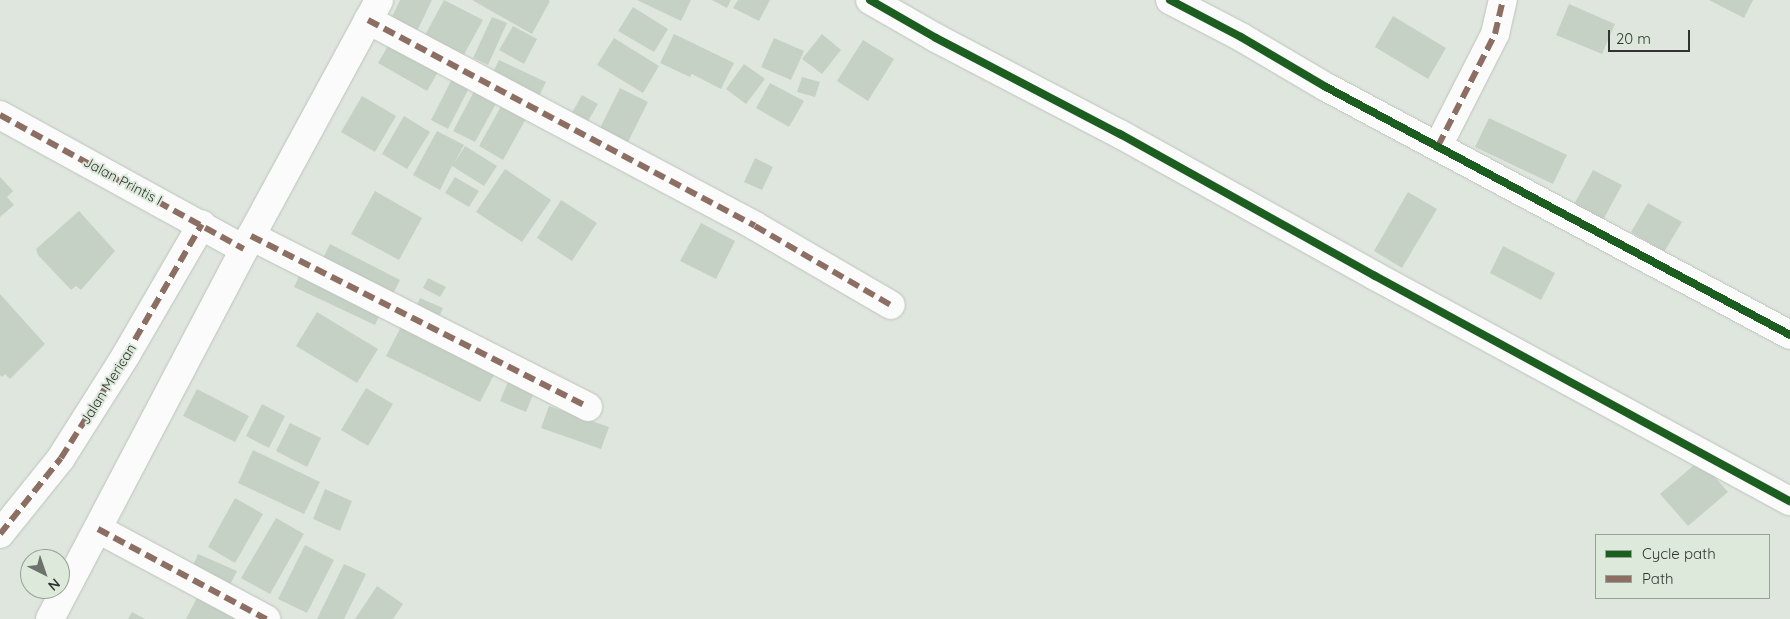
<!DOCTYPE html>
<html>
<head>
<meta charset="utf-8">
<style>
	body { margin:0 }
	#map { position:relative; width:1790px; height:619px; overflow:hidden; background:#dfe6de; font-family:Quicksand,sans-serif }
	div>[style] { position:absolute }
	.building>* { inset:0; background:#c6d1c5 }
	.roads { filter:drop-shadow(0 0 1px #bdc3bd) drop-shadow(0 0 1px #bdc3bd) }
	.street>* { height:28px; margin:-14px; padding:0 14px; transform-origin:14px; border-radius:14px; background:#fafbfa }
	.quiet>* { height:6px; margin-top:-3px; transform-origin:0; background:repeating-linear-gradient(90deg,#8d6e63 0 12px,transparent 0 18px) }
	.cycleway>* { height:8px; margin:-4px; padding:0 4px; transform-origin:4px; border-radius:4px; background:#1b5e20 }
	span { translate:-50% -50%; white-space:nowrap; text-align:center; line-height:1.15; -webkit-text-stroke:4px #dce9db; paint-order:stroke }
	.street-label { font-size:14px; color:#2f342f }
	.legend { position:absolute; left:1595px; top:534px; width:175px; height:65px; box-sizing:border-box; background:#dce9db; border:1px solid #97a196; margin:0; padding:6px 9px; list-style:none; font-size:15px; color:#2f342f }
	.legend li { display:flex; align-items:center; gap:10px; height:25px }
	.legend b { width:25px; border:1px solid #97a196 }
	.north { position:absolute; left:20px; top:549px; width:50px; height:50px; box-sizing:border-box; background:#dce9db; border:1px solid #97a196; border-radius:50%; rotate:139deg; font-size:14px; font-weight:700; line-height:20px; text-align:center; color:#2f342f }
	.north::after { content:''; display:block; margin:auto; width:18px; height:22px; background:#6d726c; clip-path:polygon(50% 0,100% 100%,50% 72%,0 100%) }
	.scale { position:absolute; left:1608px; top:30px; width:82px; height:22px; box-sizing:border-box; border:2px solid #2f342f; border-top:0; padding-left:6px; font-size:15px; line-height:18px; white-space:nowrap; color:#2f342f; -webkit-text-stroke:4px #dce9db; paint-order:stroke }
</style>
</head>
<body>
<div id="map">
	<div class="building">
		<i style="clip-path:polygon(400px 0,432px 0,417px 31px,391px 19px)"></i>
		<i style="clip-path:polygon(444px 0,483px 20px,462px 58px,424px 37px)"></i>
		<i style="clip-path:polygon(472px 0,548px 0,550px 1px,532px 34px)"></i>
		<i style="clip-path:polygon(637px 0,691px 0,681px 21px)"></i>
		<i style="clip-path:polygon(712px 0,731px 0,727px 8px)"></i>
		<i style="clip-path:polygon(738px 0,770px 0,759px 21px,733px 8px)"></i>
		<i style="clip-path:polygon(1709px 0,1753px 0,1744px 18px)"></i>
		<i style="clip-path:polygon(1569px 4px,1615px 24px,1602px 54px,1556px 35px)"></i>
		<i style="clip-path:polygon(633px 7px,668px 29px,654px 52px,618px 31px)"></i>
		<i style="clip-path:polygon(1393px 16px,1446px 48px,1428px 79px,1375px 47px)"></i>
		<i style="clip-path:polygon(492px 17px,507px 23px,488px 65px,473px 58px)"></i>
		<i style="clip-path:polygon(513px 26px,537px 39px,524px 64px,499px 50px)"></i>
		<i style="clip-path:polygon(674px 34px,734px 63px,721px 89px,692px 74px,690px 77px,660px 63px)"></i>
		<i style="clip-path:polygon(822px 34px,841px 50px,822px 74px,802px 59px)"></i>
		<i style="clip-path:polygon(614px 38px,659px 66px,643px 93px,597px 65px)"></i>
		<i style="clip-path:polygon(774px 38px,804px 51px,791px 80px,761px 67px)"></i>
		<i style="clip-path:polygon(392px 39px,441px 67px,427px 91px,378px 63px)"></i>
		<i style="clip-path:polygon(863px 40px,894px 59px,868px 101px,837px 81px)"></i>
		<i style="clip-path:polygon(499px 60px,546px 82px,538px 98px,491px 76px)"></i>
		<i style="clip-path:polygon(744px 64px,765px 79px,746px 104px,726px 89px)"></i>
		<i style="clip-path:polygon(802px 77px,820px 82px,815px 97px,797px 92px)"></i>
		<i style="clip-path:polygon(452px 79px,469px 88px,448px 129px,431px 120px)"></i>
		<i style="clip-path:polygon(770px 83px,804px 101px,789px 127px,756px 108px)"></i>
		<i style="clip-path:polygon(477px 86px,499px 98px,475px 142px,453px 131px)"></i>
		<i style="clip-path:polygon(620px 88px,648px 102px,628px 142px,600px 128px)"></i>
		<i style="clip-path:polygon(582px 95px,598px 104px,585px 126px,569px 118px)"></i>
		<i style="clip-path:polygon(362px 96px,396px 116px,375px 152px,341px 132px)"></i>
		<i style="clip-path:polygon(504px 101px,528px 115px,503px 160px,479px 146px)"></i>
		<i style="clip-path:polygon(404px 116px,430px 132px,407px 169px,382px 154px)"></i>
		<i style="clip-path:polygon(1489px 118px,1567px 155px,1553px 184px,1475px 147px)"></i>
		<i style="clip-path:polygon(437px 131px,464px 145px,453px 165px,465px 146px,497px 166px,484px 186px,452px 166px,440px 190px,413px 175px)"></i>
		<i style="clip-path:polygon(755px 158px,773px 167px,762px 190px,744px 182px)"></i>
		<i style="clip-path:polygon(505px 169px,551px 200px,522px 242px,476px 212px)"></i>
		<i style="clip-path:polygon(1593px 170px,1622px 185px,1602px 222px,1573px 206px)"></i>
		<i style="clip-path:polygon(0 177px,13px 191px,7px 197px,14px 205px,0 217px)"></i>
		<i style="clip-path:polygon(455px 177px,479px 191px,469px 207px,445px 193px)"></i>
		<i style="clip-path:polygon(375px 191px,422px 218px,399px 260px,351px 234px)"></i>
		<i style="clip-path:polygon(1408px 192px,1437px 209px,1402px 268px,1374px 251px)"></i>
		<i style="clip-path:polygon(561px 200px,597px 223px,572px 261px,537px 238px)"></i>
		<i style="clip-path:polygon(1648px 203px,1682px 222px,1664px 252px,1631px 232px)"></i>
		<i style="clip-path:polygon(79px 211px,115px 251px,81px 290px,76px 286px,71px 290px,38px 255px,36px 249px)"></i>
		<i style="clip-path:polygon(701px 223px,735px 241px,716px 279px,680px 261px)"></i>
		<i style="clip-path:polygon(330px 244px,400px 280px,391px 298px,321px 262px)"></i>
		<i style="clip-path:polygon(1503px 246px,1555px 273px,1541px 300px,1490px 273px)"></i>
		<i style="clip-path:polygon(302px 270px,383px 308px,375px 325px,294px 287px)"></i>
		<i style="clip-path:polygon(428px 278px,446px 287px,440px 297px,423px 288px)"></i>
		<i style="clip-path:polygon(0 294px,45px 344px,10px 379px,5px 374px,2px 377px,0 375px)"></i>
		<i style="clip-path:polygon(420px 298px,443px 308px,435px 326px,412px 316px)"></i>
		<i style="clip-path:polygon(317px 312px,378px 349px,357px 383px,296px 346px)"></i>
		<i style="clip-path:polygon(403px 323px,497px 369px,480px 402px,386px 356px)"></i>
		<i style="clip-path:polygon(511px 375px,537px 385px,526px 412px,500px 401px)"></i>
		<i style="clip-path:polygon(366px 388px,393px 404px,368px 446px,341px 430px)"></i>
		<i style="clip-path:polygon(197px 389px,249px 416px,235px 442px,183px 416px)"></i>
		<i style="clip-path:polygon(262px 404px,285px 416px,269px 448px,246px 436px)"></i>
		<i style="clip-path:polygon(549px 406px,609px 427px,601px 449px,541px 428px)"></i>
		<i style="clip-path:polygon(290px 423px,321px 438px,307px 467px,276px 451px)"></i>
		<i style="clip-path:polygon(253px 450px,320px 482px,304px 514px,238px 483px)"></i>
		<i style="clip-path:polygon(1700px 460px,1728px 492px,1688px 526px,1660px 494px)"></i>
		<i style="clip-path:polygon(325px 489px,352px 501px,340px 531px,313px 519px)"></i>
		<i style="clip-path:polygon(235px 498px,263px 514px,235px 563px,208px 547px)"></i>
		<i style="clip-path:polygon(276px 518px,304px 534px,270px 594px,241px 578px)"></i>
		<i style="clip-path:polygon(305px 545px,334px 560px,307px 613px,278px 599px)"></i>
		<i style="clip-path:polygon(198px 554px,237px 571px,230px 585px,192px 568px)"></i>
		<i style="clip-path:polygon(344px 564px,366px 574px,344px 619px,317px 619px)"></i>
		<i style="clip-path:polygon(377px 586px,403px 604px,393px 619px,355px 619px)"></i>
		<i style="clip-path:polygon(199px 594px,247px 619px,186px 619px)"></i>
		<i style="clip-path:polygon(132px 612px,145px 619px,128px 619px)"></i>
	</div>
	<div class="roads">
		<div class="street">
			<i style="left:870px;top:0;width:76px;rotate:29.9deg"></i>
			<i style="left:936px;top:38px;width:208px;rotate:27.6deg"></i>
			<i style="left:1120px;top:134px;width:292px;rotate:29.1deg"></i>
			<i style="left:1375px;top:276px;width:472px;rotate:28.5deg"></i>
			<i style="left:1170px;top:0;width:80px;rotate:27.5deg"></i>
			<i style="left:1241px;top:37px;width:99px;rotate:30.5deg"></i>
			<i style="left:1326px;top:87px;width:526px;rotate:28.12deg"></i>
			<i style="left:368px;top:20px;width:438px;rotate:28deg"></i>
			<i style="left:755px;top:226px;width:157px;rotate:30.2deg"></i>
			<i style="left:0;top:115px;width:278px;rotate:28.8deg"></i>
			<i style="left:1438px;top:146px;width:126px;rotate:-63deg"></i>
			<i style="left:1495px;top:34px;width:35px;rotate:-77deg"></i>
			<i style="left:251px;top:236px;width:378px;rotate:26.9deg"></i>
			<i style="left:98px;top:529px;width:191px;rotate:28.2deg"></i>
			<i style="left:0;top:534px;width:97px;rotate:-51.2deg"></i>
			<i style="left:61px;top:458px;width:122px;rotate:-57.7deg"></i>
			<i style="left:126px;top:355px;width:151px;rotate:-59.9deg"></i>
			<i style="left:50px;top:619px;width:418px;rotate:-62.3deg"></i>
			<i style="left:244px;top:249px;width:283px;rotate:-61.5deg"></i>
		</div>
	</div>
	<div class="quiet">
		<i style="left:368px;top:20px;width:438px;rotate:28deg"></i>
		<i style="left:755px;top:226px;width:157px;rotate:30.2deg"></i>
		<i style="left:0;top:115px;width:278px;rotate:28.8deg"></i>
		<i style="left:1438px;top:146px;width:126px;rotate:-63deg"></i>
		<i style="left:1495px;top:34px;width:35px;rotate:-77deg"></i>
		<i style="left:251px;top:236px;width:378px;rotate:26.9deg"></i>
		<i style="left:98px;top:529px;width:191px;rotate:28.2deg"></i>
		<i style="left:0;top:534px;width:97px;rotate:-51.2deg"></i>
		<i style="left:61px;top:458px;width:122px;rotate:-57.7deg"></i>
		<i style="left:126px;top:355px;width:151px;rotate:-59.9deg"></i>
	</div>
	<div class="cycleway">
		<i style="left:870px;top:0;width:76px;rotate:29.9deg"></i>
		<i style="left:936px;top:38px;width:208px;rotate:27.6deg"></i>
		<i style="left:1120px;top:134px;width:292px;rotate:29.1deg"></i>
		<i style="left:1375px;top:276px;width:472px;rotate:28.5deg"></i>
		<i style="left:1170px;top:0;width:80px;rotate:27.5deg"></i>
		<i style="left:1241px;top:37px;width:99px;rotate:30.5deg"></i>
		<i style="left:1326px;top:87px;width:526px;rotate:28.12deg"></i>
	</div>
	<div class="street-label">
		<span style="left:123px;top:181px;rotate:28deg">Jalan Printis I</span>
		<span style="left:108px;top:384px;rotate:-58deg">Jalan Merican</span>
	</div>
	<ul class="legend">
	<li><b style="height:6px;background:#1b5e20"></b>Cycle path</li>
	<li><b style="height:6px;background:#8d6e63"></b>Path</li>
	</ul>
	<div class="north">N</div>
	<div class="scale">20 m</div>
</div>
</body>
</html>
